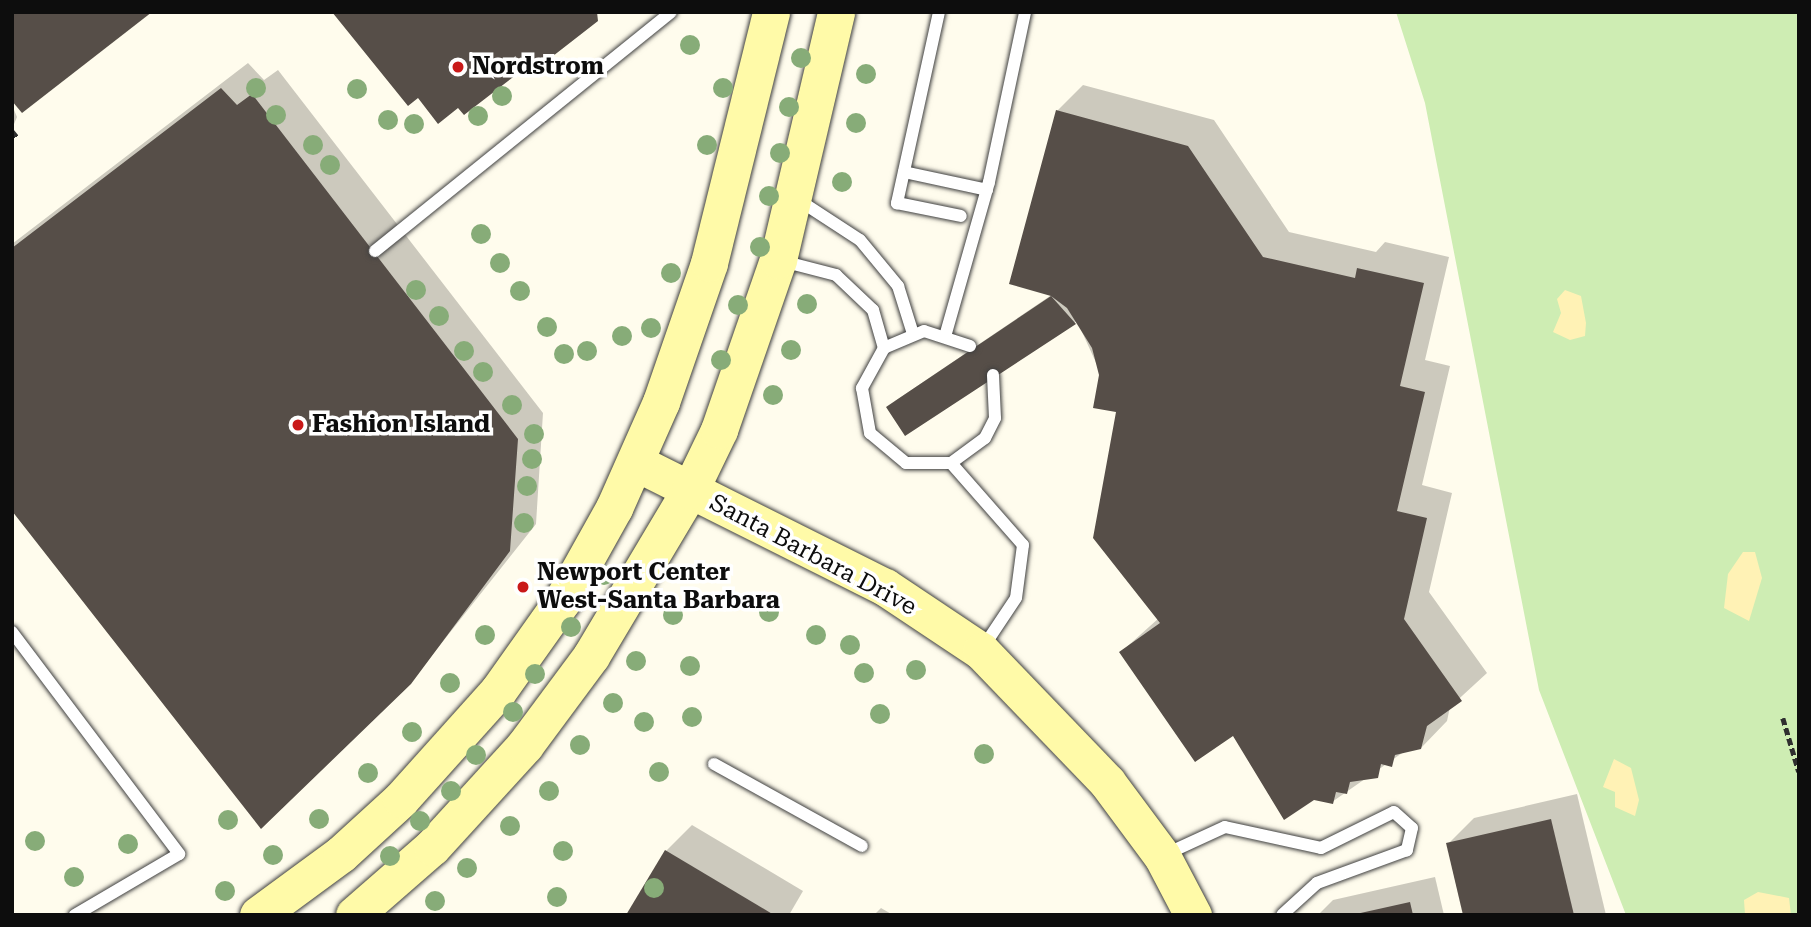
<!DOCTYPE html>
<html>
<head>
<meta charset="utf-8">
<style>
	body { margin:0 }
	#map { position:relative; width:1811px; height:927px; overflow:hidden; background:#fffced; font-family:"Roboto Serif",serif }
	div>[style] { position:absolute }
	.green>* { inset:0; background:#ceedb3 }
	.sand>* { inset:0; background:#fff2b5 }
	.shadow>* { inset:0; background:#0003 }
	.building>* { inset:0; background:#564e48 }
	.path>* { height:4.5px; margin-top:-2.25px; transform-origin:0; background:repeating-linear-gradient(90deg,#2f2f2f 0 7px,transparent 0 10.5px) }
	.roads { filter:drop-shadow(0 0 2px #404040) drop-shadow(0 0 2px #404040) }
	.lane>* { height:12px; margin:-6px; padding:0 6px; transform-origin:6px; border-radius:6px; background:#fff }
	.secondary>* { height:37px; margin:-18.5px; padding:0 18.5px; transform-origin:18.5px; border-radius:18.5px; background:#fffaa8 }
	.trees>* { width:20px; height:20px; margin:-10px; border-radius:50%; background:#87ac78 }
	.dots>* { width:19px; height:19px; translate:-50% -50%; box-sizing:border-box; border:4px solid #fff; border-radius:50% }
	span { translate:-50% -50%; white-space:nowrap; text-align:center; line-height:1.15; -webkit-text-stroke:7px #fff; paint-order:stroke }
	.poi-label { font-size:24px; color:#0d0d0d; font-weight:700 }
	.left { translate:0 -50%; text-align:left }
	.street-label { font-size:24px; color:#0d0d0d }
	.frame { position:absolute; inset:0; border:14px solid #0d0d0d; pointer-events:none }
</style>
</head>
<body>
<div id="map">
	<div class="green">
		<i style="clip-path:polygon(1396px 12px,1799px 12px,1799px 915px,1626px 915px,1539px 690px,1425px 103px)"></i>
	</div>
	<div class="sand">
		<i style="clip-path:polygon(1565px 290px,1581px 296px,1586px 323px,1585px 336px,1570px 340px,1553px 332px,1561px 313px,1557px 299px)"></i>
		<i style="clip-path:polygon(1743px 552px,1755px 552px,1762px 578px,1749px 621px,1724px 608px,1728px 574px)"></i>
		<i style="clip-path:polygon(1614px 759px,1631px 768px,1639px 800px,1635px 816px,1615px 807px,1615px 792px,1603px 787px)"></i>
		<i style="clip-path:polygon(1758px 892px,1789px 898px,1791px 915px,1745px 915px,1744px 900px)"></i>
	</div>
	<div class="shadow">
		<i style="clip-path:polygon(248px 63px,264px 80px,278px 70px,543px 413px,536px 524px,410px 683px,12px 509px,12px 244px)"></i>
		<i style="clip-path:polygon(1083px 85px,1214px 120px,1289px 232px,1376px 252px,1385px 242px,1449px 257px,1425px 360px,1450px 366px,1422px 485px,1452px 493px,1429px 592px,1487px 673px,1450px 707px,1447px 721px,1421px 748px,1405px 751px,1332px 802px,1121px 652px,1159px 618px,1118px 411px,1077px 321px,906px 433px,895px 401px,1053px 294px,1057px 111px)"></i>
		<i style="clip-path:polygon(12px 105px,17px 117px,12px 129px)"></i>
		<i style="clip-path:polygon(1577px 794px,1606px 915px,1465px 915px,1448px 844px,1474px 818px)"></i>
		<i style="clip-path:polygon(692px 825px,803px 891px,789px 915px,628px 915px,666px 851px)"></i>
		<i style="clip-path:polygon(1435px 877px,1444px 915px,1318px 915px,1333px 900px)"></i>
		<i style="clip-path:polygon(881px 908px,893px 915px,874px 915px)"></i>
	</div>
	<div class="building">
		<i style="clip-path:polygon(12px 12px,152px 12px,22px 113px,12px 101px)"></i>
		<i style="clip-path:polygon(332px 12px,597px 12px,598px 21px,526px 77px,521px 71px,464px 115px,458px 108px,438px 124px,418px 98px,408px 106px)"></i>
		<i style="clip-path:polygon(221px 88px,237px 105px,252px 94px,518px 439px,510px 551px,411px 684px,261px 829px,12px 511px,12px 248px)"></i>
		<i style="clip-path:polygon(1056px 110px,1188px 146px,1263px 257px,1355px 278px,1357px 268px,1424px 283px,1400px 386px,1425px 392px,1397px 511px,1427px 518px,1404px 619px,1462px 701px,1427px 726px,1421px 749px,1395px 755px,1392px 767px,1381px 764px,1378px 778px,1350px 782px,1347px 794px,1336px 792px,1333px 804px,1314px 800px,1284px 820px,1233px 736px,1195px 762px,1119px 652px,1160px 623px,1093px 538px,1116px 412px,1093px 408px,1099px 375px,1092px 348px,1067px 308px,1051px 296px,1076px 324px,905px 436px,886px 407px,1051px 296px,1009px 284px)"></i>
		<i style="clip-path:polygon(1551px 819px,1574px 915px,1463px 915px,1446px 843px)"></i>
		<i style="clip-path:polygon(665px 850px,774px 915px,626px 915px)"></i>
		<i style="clip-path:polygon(1410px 902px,1413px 915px,1357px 915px,1356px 914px)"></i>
	</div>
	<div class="path">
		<i style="left:12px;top:131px;width:8px;rotate:50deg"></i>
		<i style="left:1783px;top:718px;width:56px;rotate:73.5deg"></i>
	</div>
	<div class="roads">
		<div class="lane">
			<i style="left:939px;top:12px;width:196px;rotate:102.4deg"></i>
			<i style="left:897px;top:203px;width:65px;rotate:11.5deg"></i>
			<i style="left:904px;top:172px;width:85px;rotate:12.2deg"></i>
			<i style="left:797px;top:199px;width:75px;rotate:33.1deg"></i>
			<i style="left:860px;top:240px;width:60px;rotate:50.4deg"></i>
			<i style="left:898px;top:286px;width:50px;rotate:72.6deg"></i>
			<i style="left:375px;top:251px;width:380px;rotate:-38.9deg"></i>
			<i style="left:782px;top:261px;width:56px;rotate:14.5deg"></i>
			<i style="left:836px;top:275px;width:51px;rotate:43.4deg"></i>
			<i style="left:873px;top:310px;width:40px;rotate:74deg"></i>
			<i style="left:946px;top:333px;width:157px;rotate:-74.1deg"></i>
			<i style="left:989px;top:182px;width:174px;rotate:-78deg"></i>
			<i style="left:970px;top:346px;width:48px;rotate:-161.9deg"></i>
			<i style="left:924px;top:331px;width:43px;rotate:157deg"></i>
			<i style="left:884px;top:348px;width:46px;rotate:118.8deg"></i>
			<i style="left:862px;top:388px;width:46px;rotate:79.9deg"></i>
			<i style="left:870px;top:433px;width:47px;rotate:39.8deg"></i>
			<i style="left:906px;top:463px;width:45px"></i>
			<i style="left:951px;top:463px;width:42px;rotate:-36.3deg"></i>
			<i style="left:985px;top:438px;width:22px;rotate:-63deg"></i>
			<i style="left:995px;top:418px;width:43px;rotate:-92.7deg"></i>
			<i style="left:951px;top:463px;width:109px;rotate:48.7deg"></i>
			<i style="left:1023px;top:545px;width:53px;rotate:97.5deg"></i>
			<i style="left:1016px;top:598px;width:61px;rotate:123.7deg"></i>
			<i style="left:12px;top:632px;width:278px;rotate:53deg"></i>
			<i style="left:179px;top:854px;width:121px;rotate:149.6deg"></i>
			<i style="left:714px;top:764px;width:169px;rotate:29deg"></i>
			<i style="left:1164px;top:855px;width:67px;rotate:-24.7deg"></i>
			<i style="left:1225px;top:827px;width:98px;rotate:12.3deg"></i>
			<i style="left:1321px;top:848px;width:81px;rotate:-26.3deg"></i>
			<i style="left:1394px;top:812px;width:24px;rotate:42deg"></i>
			<i style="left:1412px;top:828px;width:23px;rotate:103deg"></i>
			<i style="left:1407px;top:850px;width:96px;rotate:159.9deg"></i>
			<i style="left:1317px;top:883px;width:47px;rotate:137.6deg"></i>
		</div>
		<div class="secondary">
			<i style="left:637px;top:463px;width:277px;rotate:26.6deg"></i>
			<i style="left:885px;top:587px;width:115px;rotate:33.7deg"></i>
			<i style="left:981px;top:651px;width:182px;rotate:46.1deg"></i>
			<i style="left:1107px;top:782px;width:92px;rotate:53.4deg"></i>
			<i style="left:1162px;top:856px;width:67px;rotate:62.3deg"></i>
			<i style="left:258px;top:915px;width:103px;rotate:-36.3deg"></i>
			<i style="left:341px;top:854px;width:81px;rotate:-42.5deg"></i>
			<i style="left:401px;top:799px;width:145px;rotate:-48.1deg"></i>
			<i style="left:498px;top:691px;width:110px;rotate:-54.6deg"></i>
			<i style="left:562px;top:601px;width:107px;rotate:-60.8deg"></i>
			<i style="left:614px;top:508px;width:116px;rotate:-66.1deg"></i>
			<i style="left:661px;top:402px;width:147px;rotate:-70.9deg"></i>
			<i style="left:709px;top:263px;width:259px;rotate:-76.1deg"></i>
			<i style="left:354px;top:915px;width:103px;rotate:-41.1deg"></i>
			<i style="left:432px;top:847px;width:138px;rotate:-47.6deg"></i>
			<i style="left:525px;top:745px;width:111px;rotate:-53.4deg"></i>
			<i style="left:591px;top:656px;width:193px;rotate:-59.2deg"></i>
			<i style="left:690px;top:490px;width:67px;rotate:-64.2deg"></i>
			<i style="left:719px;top:430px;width:180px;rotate:-70.9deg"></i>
			<i style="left:778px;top:260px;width:255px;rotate:-76.8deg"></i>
		</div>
	</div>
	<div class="trees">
		<i style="left:690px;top:45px"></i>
		<i style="left:801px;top:58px"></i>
		<i style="left:866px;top:74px"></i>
		<i style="left:256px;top:88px"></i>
		<i style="left:723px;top:88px"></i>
		<i style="left:357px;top:89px"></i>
		<i style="left:502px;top:96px"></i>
		<i style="left:789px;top:107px"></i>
		<i style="left:276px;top:115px"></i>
		<i style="left:478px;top:116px"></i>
		<i style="left:388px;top:120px"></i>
		<i style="left:856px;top:123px"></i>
		<i style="left:414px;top:124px"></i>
		<i style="left:313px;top:145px"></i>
		<i style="left:707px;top:145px"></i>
		<i style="left:780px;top:153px"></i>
		<i style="left:330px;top:165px"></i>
		<i style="left:842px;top:182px"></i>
		<i style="left:769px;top:196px"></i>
		<i style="left:481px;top:234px"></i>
		<i style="left:760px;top:247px"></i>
		<i style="left:500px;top:263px"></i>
		<i style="left:671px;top:273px"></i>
		<i style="left:416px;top:290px"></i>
		<i style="left:520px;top:291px"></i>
		<i style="left:807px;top:304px"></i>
		<i style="left:738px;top:305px"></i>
		<i style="left:439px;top:316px"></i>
		<i style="left:547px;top:327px"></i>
		<i style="left:651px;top:328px"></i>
		<i style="left:622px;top:336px"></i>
		<i style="left:791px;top:350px"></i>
		<i style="left:464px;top:351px"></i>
		<i style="left:587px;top:351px"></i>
		<i style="left:564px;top:354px"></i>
		<i style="left:721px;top:360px"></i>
		<i style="left:483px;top:372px"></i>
		<i style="left:773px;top:395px"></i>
		<i style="left:512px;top:405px"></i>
		<i style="left:534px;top:434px"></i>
		<i style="left:532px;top:459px"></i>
		<i style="left:527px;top:486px"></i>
		<i style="left:524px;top:523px"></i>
		<i style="left:604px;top:575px"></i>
		<i style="left:769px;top:612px"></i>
		<i style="left:673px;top:615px"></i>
		<i style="left:571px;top:627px"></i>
		<i style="left:485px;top:635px"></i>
		<i style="left:816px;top:635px"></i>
		<i style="left:850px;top:645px"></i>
		<i style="left:636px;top:661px"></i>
		<i style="left:690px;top:666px"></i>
		<i style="left:916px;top:670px"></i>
		<i style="left:864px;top:673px"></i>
		<i style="left:535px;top:674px"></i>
		<i style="left:450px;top:683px"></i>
		<i style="left:613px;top:703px"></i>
		<i style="left:513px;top:712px"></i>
		<i style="left:880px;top:714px"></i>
		<i style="left:692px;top:717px"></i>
		<i style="left:644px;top:722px"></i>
		<i style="left:412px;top:732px"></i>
		<i style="left:580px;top:745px"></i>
		<i style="left:984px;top:754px"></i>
		<i style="left:476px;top:755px"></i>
		<i style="left:659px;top:772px"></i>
		<i style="left:368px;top:773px"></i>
		<i style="left:451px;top:791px"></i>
		<i style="left:549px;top:791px"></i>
		<i style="left:319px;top:819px"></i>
		<i style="left:228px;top:820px"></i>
		<i style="left:420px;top:821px"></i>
		<i style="left:510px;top:826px"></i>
		<i style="left:35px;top:841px"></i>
		<i style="left:128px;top:844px"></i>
		<i style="left:563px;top:851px"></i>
		<i style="left:273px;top:855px"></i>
		<i style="left:390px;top:856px"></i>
		<i style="left:467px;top:868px"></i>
		<i style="left:74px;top:877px"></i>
		<i style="left:654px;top:888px"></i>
		<i style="left:225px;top:891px"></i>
		<i style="left:557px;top:897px"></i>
		<i style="left:435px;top:901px"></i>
	</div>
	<div class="dots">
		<i style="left:458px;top:67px;background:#c91919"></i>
		<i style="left:298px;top:425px;background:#c91919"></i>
		<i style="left:523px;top:587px;background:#c91919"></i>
	</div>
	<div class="poi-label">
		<span class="left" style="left:472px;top:67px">Nordstrom</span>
		<span class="left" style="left:312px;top:425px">Fashion Island</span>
		<span class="left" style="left:537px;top:587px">Newport Center<br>West-Santa Barbara</span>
	</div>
	<div class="street-label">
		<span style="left:813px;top:555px;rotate:28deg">Santa Barbara Drive</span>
	</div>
	<div class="frame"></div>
</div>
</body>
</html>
